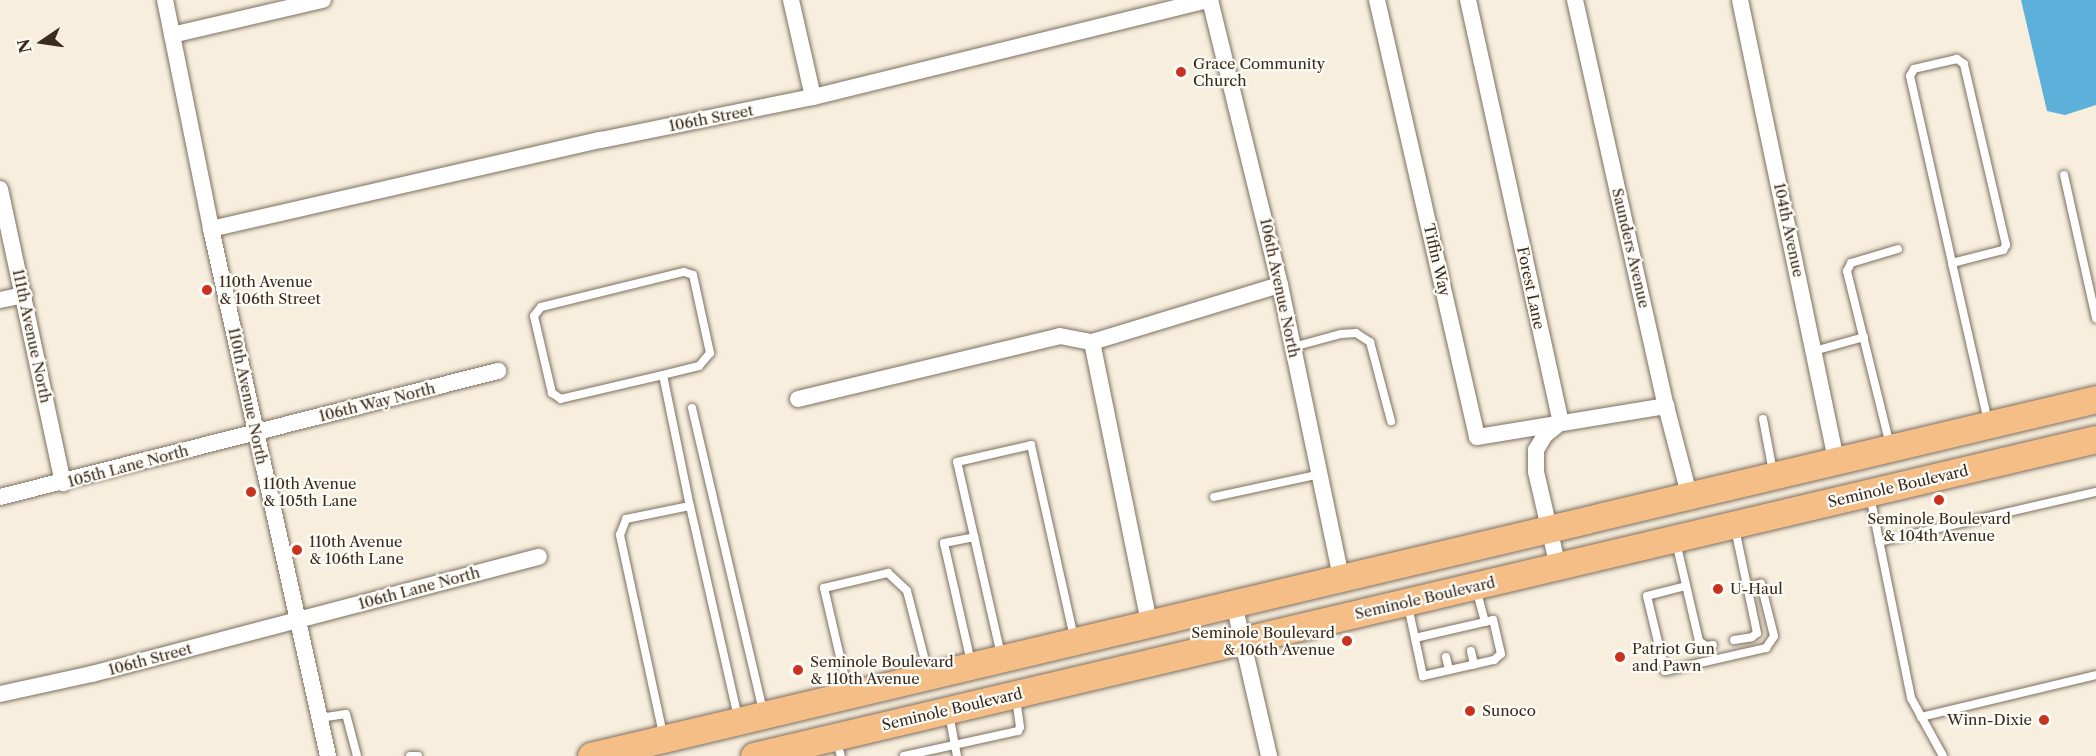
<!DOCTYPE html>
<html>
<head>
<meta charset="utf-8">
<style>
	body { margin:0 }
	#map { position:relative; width:2096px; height:756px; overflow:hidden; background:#f7eedd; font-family:"Libre Caslon Text",serif }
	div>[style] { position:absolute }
	.water>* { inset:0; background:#5db0d9 }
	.roads { filter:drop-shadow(0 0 2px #7d6f61) drop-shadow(0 0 2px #7d6f61) }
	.service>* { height:8px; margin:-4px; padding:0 4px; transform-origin:4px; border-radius:4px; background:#fff }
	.minor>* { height:16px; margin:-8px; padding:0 8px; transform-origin:8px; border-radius:8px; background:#fff }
	.primary>* { height:27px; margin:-13.5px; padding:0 13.5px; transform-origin:13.5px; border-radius:13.5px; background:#f6be87 }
	.dots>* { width:16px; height:16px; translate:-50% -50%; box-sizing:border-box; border:3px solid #fdfcf7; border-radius:50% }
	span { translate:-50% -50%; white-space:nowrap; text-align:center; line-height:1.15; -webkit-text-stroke:4.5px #fdfcf7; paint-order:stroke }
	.poi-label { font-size:15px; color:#3b2a1e }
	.left { translate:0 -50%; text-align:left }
	.right { translate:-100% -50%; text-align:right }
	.street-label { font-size:15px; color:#3b2a1e }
	.north { position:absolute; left:12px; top:12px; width:60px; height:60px; -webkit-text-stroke:4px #fdfcf7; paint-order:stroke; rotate:257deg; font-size:16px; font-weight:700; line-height:24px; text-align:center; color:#3b2a1e }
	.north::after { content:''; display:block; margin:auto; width:21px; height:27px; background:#3b2a1e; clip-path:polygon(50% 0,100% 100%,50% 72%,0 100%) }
</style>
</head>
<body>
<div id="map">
	<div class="water">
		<i style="clip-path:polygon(2021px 0,2096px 0,2096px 105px,2065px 115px,2047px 111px)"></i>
	</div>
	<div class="roads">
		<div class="service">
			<i style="left:2064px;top:175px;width:147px;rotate:77.4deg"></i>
			<i style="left:1952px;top:263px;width:53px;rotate:-14.3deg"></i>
			<i style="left:2003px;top:250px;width:6px;rotate:-59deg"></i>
			<i style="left:2006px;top:245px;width:186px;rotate:-103.1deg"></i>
			<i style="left:1964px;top:64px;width:9px;rotate:-144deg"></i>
			<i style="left:1957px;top:59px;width:44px;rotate:166.9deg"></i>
			<i style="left:1914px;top:69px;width:8px;rotate:120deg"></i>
			<i style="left:1910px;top:76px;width:192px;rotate:77.3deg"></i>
			<i style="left:1952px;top:263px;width:162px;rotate:77.2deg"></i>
			<i style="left:1293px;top:347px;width:50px;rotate:-15.2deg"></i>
			<i style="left:1341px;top:334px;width:15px;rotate:-4deg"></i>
			<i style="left:1356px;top:333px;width:17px;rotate:33deg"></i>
			<i style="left:1370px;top:342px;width:82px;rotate:75.1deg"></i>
			<i style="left:1814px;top:351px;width:52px;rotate:-15.6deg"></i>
			<i style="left:663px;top:375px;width:105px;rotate:166.8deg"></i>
			<i style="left:561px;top:399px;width:11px;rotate:-146deg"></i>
			<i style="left:552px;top:393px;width:79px;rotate:-103.2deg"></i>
			<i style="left:534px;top:316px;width:11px;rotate:-52deg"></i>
			<i style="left:541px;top:307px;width:147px;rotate:-13.8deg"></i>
			<i style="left:684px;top:272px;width:9px;rotate:18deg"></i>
			<i style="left:693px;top:275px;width:80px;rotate:77.7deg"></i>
			<i style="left:710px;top:353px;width:17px;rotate:130deg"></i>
			<i style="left:699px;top:366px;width:37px;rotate:166deg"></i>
			<i style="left:663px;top:375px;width:134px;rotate:78.4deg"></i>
			<i style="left:692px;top:408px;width:311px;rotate:76.8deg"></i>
			<i style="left:1763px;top:419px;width:54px;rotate:79.3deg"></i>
			<i style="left:1890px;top:445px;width:179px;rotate:-103.9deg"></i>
			<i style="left:1847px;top:271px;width:9px;rotate:-63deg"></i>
			<i style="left:1851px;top:263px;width:49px;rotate:-16.6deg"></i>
			<i style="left:1870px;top:496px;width:206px;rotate:78.5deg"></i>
			<i style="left:1911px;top:698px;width:66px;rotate:61.1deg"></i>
			<i style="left:1214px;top:497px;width:108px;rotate:-12.2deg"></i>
			<i style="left:1676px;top:542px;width:102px;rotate:76.9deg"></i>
			<i style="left:1699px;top:641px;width:9px;rotate:36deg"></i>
			<i style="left:1706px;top:646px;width:7px;rotate:-8deg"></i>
			<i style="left:1879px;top:542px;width:223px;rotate:-13deg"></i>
			<i style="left:1686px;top:586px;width:40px;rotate:165.6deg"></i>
			<i style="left:1647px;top:596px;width:77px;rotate:76.5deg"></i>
			<i style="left:1665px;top:671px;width:104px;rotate:-12.8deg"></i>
			<i style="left:1766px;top:648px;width:14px;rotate:-56deg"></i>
			<i style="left:1774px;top:636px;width:54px;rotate:-104deg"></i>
			<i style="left:1761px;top:584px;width:13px;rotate:167deg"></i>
			<i style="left:1408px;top:606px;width:72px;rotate:77.9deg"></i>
			<i style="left:1423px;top:676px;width:73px;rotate:-12.7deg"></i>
			<i style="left:1494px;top:660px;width:9px;rotate:-41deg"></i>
			<i style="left:1501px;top:654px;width:35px;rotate:-103deg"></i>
			<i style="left:1493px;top:620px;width:8px;rotate:166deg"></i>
			<i style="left:1485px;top:622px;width:34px;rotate:-105deg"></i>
			<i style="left:1415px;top:638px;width:72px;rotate:-12.9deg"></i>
			<i style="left:1734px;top:640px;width:18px;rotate:-9deg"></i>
			<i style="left:1752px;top:637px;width:6px;rotate:-39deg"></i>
			<i style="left:1757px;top:633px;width:106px;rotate:-101.9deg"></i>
			<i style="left:1471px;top:651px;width:14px;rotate:78deg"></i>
			<i style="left:1001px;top:655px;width:198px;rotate:-102.8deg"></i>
			<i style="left:957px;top:462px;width:76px;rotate:-12.9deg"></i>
			<i style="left:1031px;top:445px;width:197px;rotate:77.4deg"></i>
			<i style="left:1446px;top:657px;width:13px;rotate:77deg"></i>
			<i style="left:971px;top:662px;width:122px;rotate:-102.8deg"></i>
			<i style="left:944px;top:543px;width:31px;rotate:-11deg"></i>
			<i style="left:848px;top:691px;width:106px;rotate:-103.1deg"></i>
			<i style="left:824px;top:588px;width:66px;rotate:-13.2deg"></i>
			<i style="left:888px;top:573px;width:26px;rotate:43deg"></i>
			<i style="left:907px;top:591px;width:84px;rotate:75.5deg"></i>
			<i style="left:949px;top:714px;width:43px;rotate:79.2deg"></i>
			<i style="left:1921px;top:717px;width:180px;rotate:-13.5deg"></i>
			<i style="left:320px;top:718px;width:26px;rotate:-9deg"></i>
			<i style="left:346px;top:714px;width:43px;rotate:75.3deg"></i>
			<i style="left:663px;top:734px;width:204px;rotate:-102.2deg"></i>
			<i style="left:620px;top:535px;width:17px;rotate:-69deg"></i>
			<i style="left:626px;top:519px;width:65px;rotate:-11.5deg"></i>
			<i style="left:690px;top:506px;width:216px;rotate:77.2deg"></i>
			<i style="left:836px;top:739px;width:18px;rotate:74deg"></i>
			<i style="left:410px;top:756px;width:8px"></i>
			<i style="left:904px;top:756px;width:117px;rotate:-12.4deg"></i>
			<i style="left:1018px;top:731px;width:4px;rotate:-63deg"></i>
			<i style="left:1020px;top:727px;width:29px;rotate:-98deg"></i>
		</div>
		<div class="minor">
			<i style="left:165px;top:0;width:234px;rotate:78.6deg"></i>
			<i style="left:211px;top:229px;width:540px;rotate:77.48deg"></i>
			<i style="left:791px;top:0;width:99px;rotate:77.2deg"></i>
			<i style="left:1210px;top:0;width:293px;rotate:76.2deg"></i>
			<i style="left:1280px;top:285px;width:299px;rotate:78.2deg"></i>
			<i style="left:1377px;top:0;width:448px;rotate:77.1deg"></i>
			<i style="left:1477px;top:437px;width:192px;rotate:-9.3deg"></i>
			<i style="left:1468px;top:0;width:432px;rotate:77.6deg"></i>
			<i style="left:1575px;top:0;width:416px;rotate:77.4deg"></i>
			<i style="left:1666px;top:406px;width:91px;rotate:75.4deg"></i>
			<i style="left:1740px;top:0;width:470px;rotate:78.2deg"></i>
			<i style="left:172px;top:35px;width:155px;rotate:-13.1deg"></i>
			<i style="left:0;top:189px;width:301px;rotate:77.9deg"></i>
			<i style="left:211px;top:229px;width:400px;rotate:-12.9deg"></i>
			<i style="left:601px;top:140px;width:216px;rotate:-11.5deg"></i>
			<i style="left:813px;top:97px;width:408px;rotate:-13.8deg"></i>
			<i style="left:0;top:300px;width:25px;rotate:-12deg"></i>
			<i style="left:1092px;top:342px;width:286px;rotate:78.5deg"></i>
			<i style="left:798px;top:399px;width:269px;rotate:-13.5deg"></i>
			<i style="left:1060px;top:336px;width:33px;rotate:11deg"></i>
			<i style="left:1092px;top:342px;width:196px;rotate:-16.9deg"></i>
			<i style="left:0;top:497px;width:514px;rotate:-14.2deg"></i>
			<i style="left:1558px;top:567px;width:98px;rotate:-103deg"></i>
			<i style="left:1536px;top:472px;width:22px;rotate:-90deg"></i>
			<i style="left:1536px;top:450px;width:17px;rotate:-59deg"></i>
			<i style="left:1545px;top:435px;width:19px;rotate:-39deg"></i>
			<i style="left:1234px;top:604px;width:156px;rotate:77deg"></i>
			<i style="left:0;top:694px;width:94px;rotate:-12.3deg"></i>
			<i style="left:92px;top:674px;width:462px;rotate:-14.7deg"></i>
		</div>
		<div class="primary">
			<i style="left:591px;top:756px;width:1547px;rotate:-13.34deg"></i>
			<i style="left:754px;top:756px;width:1379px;rotate:-13.29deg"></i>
		</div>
	</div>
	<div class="dots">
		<i style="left:1181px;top:72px;background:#c8321e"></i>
		<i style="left:207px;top:290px;background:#c8321e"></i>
		<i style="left:251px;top:492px;background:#c8321e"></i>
		<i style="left:1939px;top:500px;background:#c8321e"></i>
		<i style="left:297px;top:550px;background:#c8321e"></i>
		<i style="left:1718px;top:589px;background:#c8321e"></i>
		<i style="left:1347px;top:641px;background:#c8321e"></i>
		<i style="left:1620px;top:657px;background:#c8321e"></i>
		<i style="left:798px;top:670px;background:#c8321e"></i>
		<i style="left:1470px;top:711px;background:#c8321e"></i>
		<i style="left:2044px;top:720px;background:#c8321e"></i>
	</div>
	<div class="poi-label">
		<span class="left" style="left:1193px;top:72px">Grace Community<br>Church</span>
		<span class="left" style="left:219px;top:290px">110th Avenue<br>&amp; 106th Street</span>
		<span class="left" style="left:263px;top:492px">110th Avenue<br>&amp; 105th Lane</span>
		<span style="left:1939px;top:527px">Seminole Boulevard<br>&amp; 104th Avenue</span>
		<span class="left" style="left:309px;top:550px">110th Avenue<br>&amp; 106th Lane</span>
		<span class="left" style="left:1730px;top:589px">U-Haul</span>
		<span class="right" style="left:1335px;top:641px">Seminole Boulevard<br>&amp; 106th Avenue</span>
		<span class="left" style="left:1632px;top:657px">Patriot Gun<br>and Pawn</span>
		<span class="left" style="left:810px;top:670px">Seminole Boulevard<br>&amp; 110th Avenue</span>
		<span class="left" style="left:1482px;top:711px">Sunoco</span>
		<span class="right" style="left:2032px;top:720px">Winn-Dixie</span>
	</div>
	<div class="street-label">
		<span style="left:711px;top:118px;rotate:-11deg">106th Street</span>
		<span style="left:1789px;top:230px;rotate:78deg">104th Avenue</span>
		<span style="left:1631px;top:248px;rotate:77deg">Saunders Avenue</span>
		<span style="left:1437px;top:260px;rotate:77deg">Tiffin Way</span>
		<span style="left:1280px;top:288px;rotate:78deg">106th Avenue North</span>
		<span style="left:1531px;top:288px;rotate:78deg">Forest Lane</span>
		<span style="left:32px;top:336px;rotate:78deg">111th Avenue North</span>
		<span style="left:248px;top:396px;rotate:78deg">110th Avenue North</span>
		<span style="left:377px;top:402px;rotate:-14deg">106th Way North</span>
		<span style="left:128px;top:466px;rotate:-15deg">105th Lane North</span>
		<span style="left:1898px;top:486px;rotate:-13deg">Seminole Boulevard</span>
		<span style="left:419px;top:588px;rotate:-15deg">106th Lane North</span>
		<span style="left:1425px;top:598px;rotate:-13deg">Seminole Boulevard</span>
		<span style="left:150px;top:659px;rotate:-15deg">106th Street</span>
		<span style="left:952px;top:709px;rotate:-13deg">Seminole Boulevard</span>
	</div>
	<div class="north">N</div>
</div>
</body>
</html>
